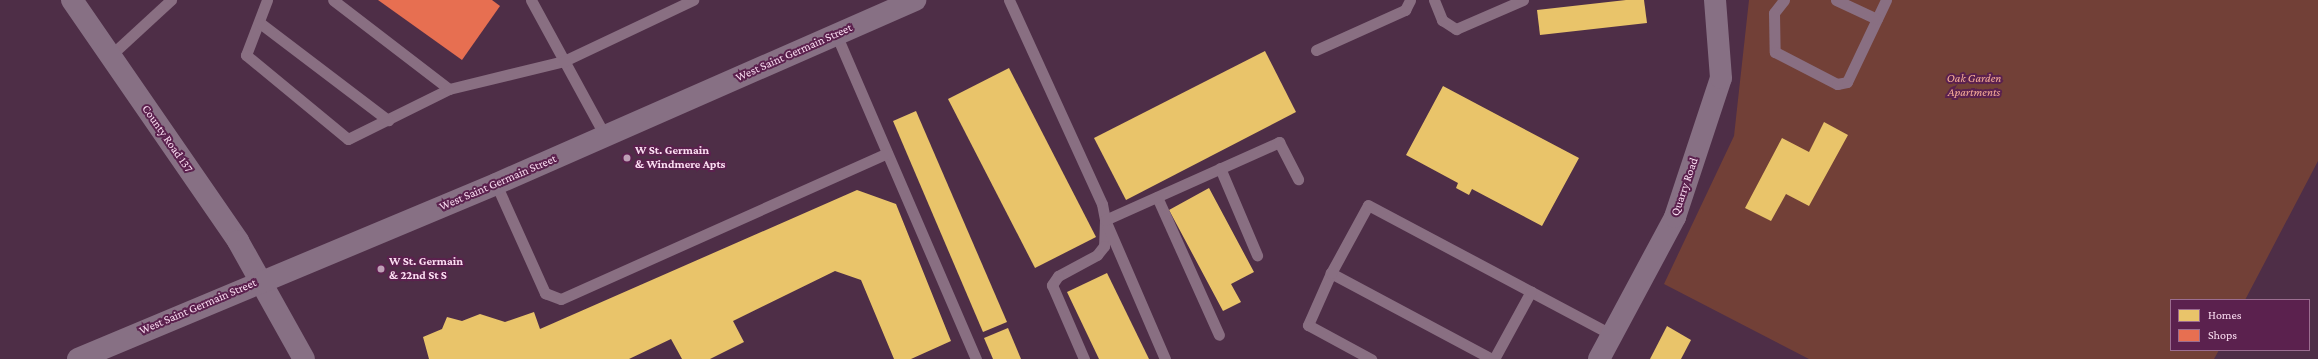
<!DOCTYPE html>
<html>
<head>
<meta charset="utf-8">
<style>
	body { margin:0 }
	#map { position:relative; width:2318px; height:359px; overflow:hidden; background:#4e2e47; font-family:"Crimson Pro",serif }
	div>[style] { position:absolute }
	.green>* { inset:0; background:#724037 }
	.homes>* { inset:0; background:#e9c46a }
	.shops>* { inset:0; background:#e76f51 }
	.lane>* { height:11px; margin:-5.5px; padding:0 5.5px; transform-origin:5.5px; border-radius:5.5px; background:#896f82 }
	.secondary>* { height:22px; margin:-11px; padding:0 11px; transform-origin:11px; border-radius:11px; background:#877084 }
	.dots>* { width:11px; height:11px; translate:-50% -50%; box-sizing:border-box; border:2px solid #5b214e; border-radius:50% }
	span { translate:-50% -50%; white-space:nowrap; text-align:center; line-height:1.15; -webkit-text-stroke:4px #5b214e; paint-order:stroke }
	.street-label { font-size:12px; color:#fbdef2 }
	.park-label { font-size:12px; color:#f6ad97; font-style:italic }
	.poi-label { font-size:12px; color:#fbdef2; font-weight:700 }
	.left { translate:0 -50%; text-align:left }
	.legend { position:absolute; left:2170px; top:299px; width:140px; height:52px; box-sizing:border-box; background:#5b214e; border:1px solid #9b6d90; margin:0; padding:5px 7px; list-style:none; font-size:12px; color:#fbdef2 }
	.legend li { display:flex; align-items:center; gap:8px; height:20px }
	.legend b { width:20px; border:1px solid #9b6d90 }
</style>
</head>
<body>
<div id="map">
	<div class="green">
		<i style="clip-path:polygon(1749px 0,2318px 0,2318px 161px,2245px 300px,2171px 300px,2171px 350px,2219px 350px,2214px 359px,1809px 359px,1664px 284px,1734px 136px)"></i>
	</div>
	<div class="homes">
		<i style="clip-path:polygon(1626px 0,1644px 0,1647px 23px,1540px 35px,1537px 10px)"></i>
		<i style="clip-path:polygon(1265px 51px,1296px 112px,1126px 200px,1094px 138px)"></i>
		<i style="clip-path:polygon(1009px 68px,1096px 237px,1035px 268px,948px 99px)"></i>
		<i style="clip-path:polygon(1443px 86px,1579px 158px,1542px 226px,1472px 189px,1469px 195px,1456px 188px,1458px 183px,1406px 155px)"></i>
		<i style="clip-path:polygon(916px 111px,1007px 322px,983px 332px,893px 121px)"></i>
		<i style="clip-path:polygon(1824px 122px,1848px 135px,1809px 206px,1786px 194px,1771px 221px,1745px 208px,1782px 138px,1809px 152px)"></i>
		<i style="clip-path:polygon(1209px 188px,1254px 272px,1231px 284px,1241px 302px,1223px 311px,1169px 210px)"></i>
		<i style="clip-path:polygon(857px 190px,896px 204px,951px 341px,911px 359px,894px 359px,861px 280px,835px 271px,733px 321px,744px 342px,710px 359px,682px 359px,671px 339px,629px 359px,429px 359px,423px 337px,442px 329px,447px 317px,462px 321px,480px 314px,505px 322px,534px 312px,540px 329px)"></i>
		<i style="clip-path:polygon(1107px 273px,1149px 359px,1099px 359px,1067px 292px)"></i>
		<i style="clip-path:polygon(1667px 326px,1691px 340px,1681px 359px,1650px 359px)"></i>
		<i style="clip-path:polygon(1008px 328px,1021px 359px,993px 359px,984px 338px)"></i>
	</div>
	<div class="shops">
		<i style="clip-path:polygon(378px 0,492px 0,500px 6px,462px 60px)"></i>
	</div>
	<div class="lane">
		<i style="left:267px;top:0;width:59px;rotate:110.9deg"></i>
		<i style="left:246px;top:55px;width:132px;rotate:39.5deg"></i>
		<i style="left:348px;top:139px;width:113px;rotate:-26.3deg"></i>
		<i style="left:449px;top:89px;width:146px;rotate:-142.5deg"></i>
		<i style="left:531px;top:0;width:155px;rotate:61.4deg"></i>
		<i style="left:1009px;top:0;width:224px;rotate:65.5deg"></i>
		<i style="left:1102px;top:204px;width:16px;rotate:79deg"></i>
		<i style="left:1105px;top:220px;width:26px;rotate:92deg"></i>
		<i style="left:1104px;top:246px;width:11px;rotate:128deg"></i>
		<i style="left:1097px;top:255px;width:44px;rotate:151.7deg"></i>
		<i style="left:1058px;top:276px;width:11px;rotate:124deg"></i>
		<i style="left:1052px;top:285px;width:81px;rotate:66.6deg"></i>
		<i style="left:1434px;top:0;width:22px;rotate:68deg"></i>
		<i style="left:1442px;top:20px;width:17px;rotate:33deg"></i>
		<i style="left:1456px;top:29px;width:73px;rotate:-23.4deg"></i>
		<i style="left:1784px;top:0;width:16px;rotate:128deg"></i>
		<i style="left:1774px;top:13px;width:39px;rotate:89deg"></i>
		<i style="left:1775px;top:52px;width:70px;rotate:27.3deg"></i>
		<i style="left:1837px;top:84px;width:10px;rotate:-11deg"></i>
		<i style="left:1847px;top:82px;width:91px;rotate:-64.6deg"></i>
		<i style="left:1836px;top:0;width:45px;rotate:24.9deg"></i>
		<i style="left:260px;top:23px;width:161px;rotate:37.2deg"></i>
		<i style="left:836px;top:34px;width:354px;rotate:66.7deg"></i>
		<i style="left:1316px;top:50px;width:98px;rotate:-24.2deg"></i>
		<i style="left:1405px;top:10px;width:11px;rotate:-63deg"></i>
		<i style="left:110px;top:56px;width:83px;rotate:-42.6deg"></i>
		<i style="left:449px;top:89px;width:118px;rotate:-13.7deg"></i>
		<i style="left:564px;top:61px;width:143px;rotate:-25.3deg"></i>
		<i style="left:1220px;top:168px;width:95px;rotate:67deg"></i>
		<i style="left:496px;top:184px;width:120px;rotate:65.8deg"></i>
		<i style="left:545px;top:293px;width:17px;rotate:21deg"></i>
		<i style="left:561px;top:299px;width:357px;rotate:-24.1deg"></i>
		<i style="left:1157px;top:197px;width:151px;rotate:65.8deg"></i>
		<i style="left:1331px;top:273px;width:57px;rotate:113.9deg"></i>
		<i style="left:1308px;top:325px;width:72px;rotate:28.4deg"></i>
		<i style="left:1165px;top:359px;width:151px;rotate:-113.3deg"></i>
		<i style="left:1105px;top:220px;width:191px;rotate:-24.1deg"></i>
		<i style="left:1279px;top:142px;width:42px;rotate:62.8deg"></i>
		<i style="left:1492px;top:359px;width:183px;rotate:-151.9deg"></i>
		<i style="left:1331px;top:273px;width:77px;rotate:-61.4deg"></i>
		<i style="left:1368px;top:205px;width:276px;rotate:28deg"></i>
		<i style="left:1494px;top:359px;width:77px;rotate:-61.4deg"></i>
	</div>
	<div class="secondary">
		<i style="left:72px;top:0;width:293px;rotate:55.4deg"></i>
		<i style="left:238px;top:241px;width:135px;rotate:60.8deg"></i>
		<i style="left:78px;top:359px;width:453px;rotate:-22.7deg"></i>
		<i style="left:496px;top:184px;width:458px;rotate:-23.7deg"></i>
		<i style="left:1599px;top:359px;width:161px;rotate:-61.8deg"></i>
		<i style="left:1675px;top:217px;width:146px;rotate:-71.7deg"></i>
		<i style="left:1721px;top:78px;width:78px;rotate:-94.4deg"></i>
	</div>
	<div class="dots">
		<i style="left:627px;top:158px;background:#bea0b6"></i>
		<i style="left:381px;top:269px;background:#bea0b6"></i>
	</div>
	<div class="street-label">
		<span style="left:794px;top:53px;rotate:-24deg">West Saint Germain Street</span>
		<span style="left:167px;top:139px;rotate:55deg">County Road 137</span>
		<span style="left:498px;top:183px;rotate:-23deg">West Saint Germain Street</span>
		<span style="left:1685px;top:187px;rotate:-71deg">Quarry Road</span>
		<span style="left:198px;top:307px;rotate:-23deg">West Saint Germain Street</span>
	</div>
	<div class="park-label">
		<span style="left:1974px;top:86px">Oak Garden<br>Apartments</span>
	</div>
	<div class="poi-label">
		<span class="left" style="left:635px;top:158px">W St. Germain<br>&amp; Windmere Apts</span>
		<span class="left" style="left:389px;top:269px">W St. Germain<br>&amp; 22nd St S</span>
	</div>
	<ul class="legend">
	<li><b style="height:11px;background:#e9c46a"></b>Homes</li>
	<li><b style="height:11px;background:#e76f51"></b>Shops</li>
	</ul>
</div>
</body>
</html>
